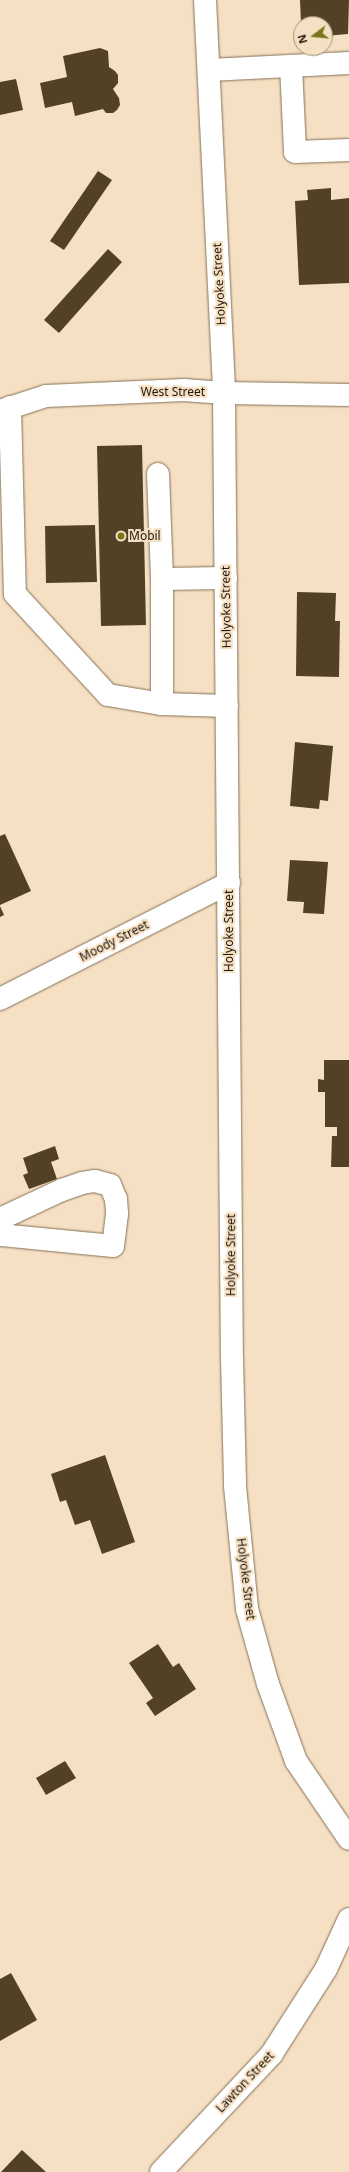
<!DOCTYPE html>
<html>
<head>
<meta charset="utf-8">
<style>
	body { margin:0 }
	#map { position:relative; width:349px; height:2172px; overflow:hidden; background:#f6e0c3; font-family:"Noto Sans",sans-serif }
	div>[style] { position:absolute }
	.building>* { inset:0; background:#524027 }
	.roads { filter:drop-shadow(0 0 1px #847156) drop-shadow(0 0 1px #847156) }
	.minor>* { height:22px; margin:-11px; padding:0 11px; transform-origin:11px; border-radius:11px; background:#fff }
	.major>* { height:22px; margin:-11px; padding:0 11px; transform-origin:11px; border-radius:11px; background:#fff }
	.dots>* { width:11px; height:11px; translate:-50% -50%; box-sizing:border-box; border:2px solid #f6e0c3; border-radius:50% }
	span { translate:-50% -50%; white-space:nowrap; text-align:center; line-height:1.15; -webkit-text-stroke:4px #f6e0c3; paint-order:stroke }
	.street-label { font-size:12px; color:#1f170d }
	.poi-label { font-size:12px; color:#1f170d }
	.left { translate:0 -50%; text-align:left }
	.north { position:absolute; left:293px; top:16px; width:40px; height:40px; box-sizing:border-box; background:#f6e0c3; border:1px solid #a0907a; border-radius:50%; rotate:254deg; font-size:11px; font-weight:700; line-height:16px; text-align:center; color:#1f170d }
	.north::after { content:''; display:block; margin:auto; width:14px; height:18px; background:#79771c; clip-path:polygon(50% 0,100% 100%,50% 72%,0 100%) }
</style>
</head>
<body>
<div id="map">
	<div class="building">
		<i style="clip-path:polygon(300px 0,349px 0,348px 34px,325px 36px,325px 24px,301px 24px)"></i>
		<i style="clip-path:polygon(100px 48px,108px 51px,109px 67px,115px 71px,118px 75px,118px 83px,113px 89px,119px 98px,120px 105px,117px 110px,113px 113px,106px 113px,103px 109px,75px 116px,72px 102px,45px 108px,40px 83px,67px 77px,63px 56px)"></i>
		<i style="clip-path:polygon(16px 79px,23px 110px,0 115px,0 82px)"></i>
		<i style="clip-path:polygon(98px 171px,112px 180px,64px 250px,50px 241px)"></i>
		<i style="clip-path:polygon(331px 188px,331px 200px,349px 198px,349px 283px,299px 285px,295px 201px,308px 200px,307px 190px)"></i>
		<i style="clip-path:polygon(108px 249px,122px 262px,59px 333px,44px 320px)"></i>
		<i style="clip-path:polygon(142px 445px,146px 625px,101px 626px,97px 446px)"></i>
		<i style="clip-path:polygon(95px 525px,97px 582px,46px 583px,45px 526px)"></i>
		<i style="clip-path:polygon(297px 592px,336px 593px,335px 621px,340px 621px,339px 677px,296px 676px)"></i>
		<i style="clip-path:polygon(295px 742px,333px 746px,328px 801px,320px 800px,319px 809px,290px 806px)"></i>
		<i style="clip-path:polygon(5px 834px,31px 891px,0 905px,0 836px)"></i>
		<i style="clip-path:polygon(290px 860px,328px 862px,324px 914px,303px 913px,304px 902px,287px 901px)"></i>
		<i style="clip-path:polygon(0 906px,4px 915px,0 917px)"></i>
		<i style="clip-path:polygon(324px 1060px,349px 1060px,349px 1167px,331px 1167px,332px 1136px,337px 1136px,337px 1127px,325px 1127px,325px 1092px,318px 1092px,318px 1079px,324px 1080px)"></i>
		<i style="clip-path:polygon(55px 1146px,59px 1159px,51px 1162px,57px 1179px,29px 1189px,23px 1175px,28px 1173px,23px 1158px)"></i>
		<i style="clip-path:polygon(105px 1455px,135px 1542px,102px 1554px,90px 1520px,75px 1525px,66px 1500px,60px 1502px,51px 1474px)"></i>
		<i style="clip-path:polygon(158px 1644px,173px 1667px,179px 1663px,196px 1689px,155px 1716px,146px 1703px,153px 1698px,129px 1663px)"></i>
		<i style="clip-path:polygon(65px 1761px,76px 1778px,46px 1795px,36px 1778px)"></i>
		<i style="clip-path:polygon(11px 1973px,37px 2020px,0 2041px,0 1979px)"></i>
		<i style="clip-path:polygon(22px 2150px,46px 2172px,1px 2172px)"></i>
	</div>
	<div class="roads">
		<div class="minor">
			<i style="left:291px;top:66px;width:86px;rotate:87.3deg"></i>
			<i style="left:295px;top:152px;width:54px;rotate:-2.1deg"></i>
			<i style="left:209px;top:70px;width:140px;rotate:-2.9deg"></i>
			<i style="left:10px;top:407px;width:187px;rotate:88.5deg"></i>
			<i style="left:15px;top:594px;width:137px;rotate:47.4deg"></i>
			<i style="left:108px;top:695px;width:55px;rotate:9.5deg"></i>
			<i style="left:162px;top:704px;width:65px;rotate:1.8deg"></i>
			<i style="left:158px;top:474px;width:105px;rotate:87.8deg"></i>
			<i style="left:162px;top:704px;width:125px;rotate:-90deg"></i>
			<i style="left:162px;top:579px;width:64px;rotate:-0.9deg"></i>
			<i style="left:0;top:999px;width:257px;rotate:-26.9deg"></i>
			<i style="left:0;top:1219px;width:68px;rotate:-25.1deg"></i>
			<i style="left:62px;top:1190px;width:21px;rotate:-19deg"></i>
			<i style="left:82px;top:1183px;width:13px;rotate:-9deg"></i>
			<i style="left:95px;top:1181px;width:16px;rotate:15deg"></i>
			<i style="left:110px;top:1185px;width:15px;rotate:67deg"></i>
			<i style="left:116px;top:1199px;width:15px;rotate:86deg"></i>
			<i style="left:117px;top:1214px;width:32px;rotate:97deg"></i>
			<i style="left:113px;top:1246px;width:114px;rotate:-174.4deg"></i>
			<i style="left:161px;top:2172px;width:161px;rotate:-46.8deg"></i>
			<i style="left:271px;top:2055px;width:102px;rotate:-57.4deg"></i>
			<i style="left:326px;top:1969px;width:55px;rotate:-65.3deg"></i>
		</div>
		<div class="major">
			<i style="left:205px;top:0;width:393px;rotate:87.2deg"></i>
			<i style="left:224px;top:393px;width:966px;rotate:89.53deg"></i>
			<i style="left:232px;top:1359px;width:127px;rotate:88.6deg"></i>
			<i style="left:235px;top:1486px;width:124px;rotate:84.4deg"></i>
			<i style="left:247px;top:1609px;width:78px;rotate:74.4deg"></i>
			<i style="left:268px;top:1684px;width:82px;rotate:70deg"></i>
			<i style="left:296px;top:1761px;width:94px;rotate:55.8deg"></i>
			<i style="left:0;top:411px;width:48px;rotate:-18.1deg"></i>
			<i style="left:46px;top:396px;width:138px;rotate:-2.5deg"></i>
			<i style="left:184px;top:390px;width:40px;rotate:4.3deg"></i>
			<i style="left:224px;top:393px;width:125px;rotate:0.9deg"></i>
		</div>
	</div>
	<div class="dots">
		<i style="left:121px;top:536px;background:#79771c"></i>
	</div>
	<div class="street-label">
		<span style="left:219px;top:284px;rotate:-93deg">Holyoke Street</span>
		<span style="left:173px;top:392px">West Street</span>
		<span style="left:226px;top:607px;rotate:-91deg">Holyoke Street</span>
		<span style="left:229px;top:931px;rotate:-90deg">Holyoke Street</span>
		<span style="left:114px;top:941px;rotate:-27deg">Moody Street</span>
		<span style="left:231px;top:1255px;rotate:-90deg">Holyoke Street</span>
		<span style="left:246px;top:1579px;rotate:83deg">Holyoke Street</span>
		<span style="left:245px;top:2082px;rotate:-47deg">Lawton Street</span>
	</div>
	<div class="poi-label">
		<span class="left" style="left:129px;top:536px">Mobil</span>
	</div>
	<div class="north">N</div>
</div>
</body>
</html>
